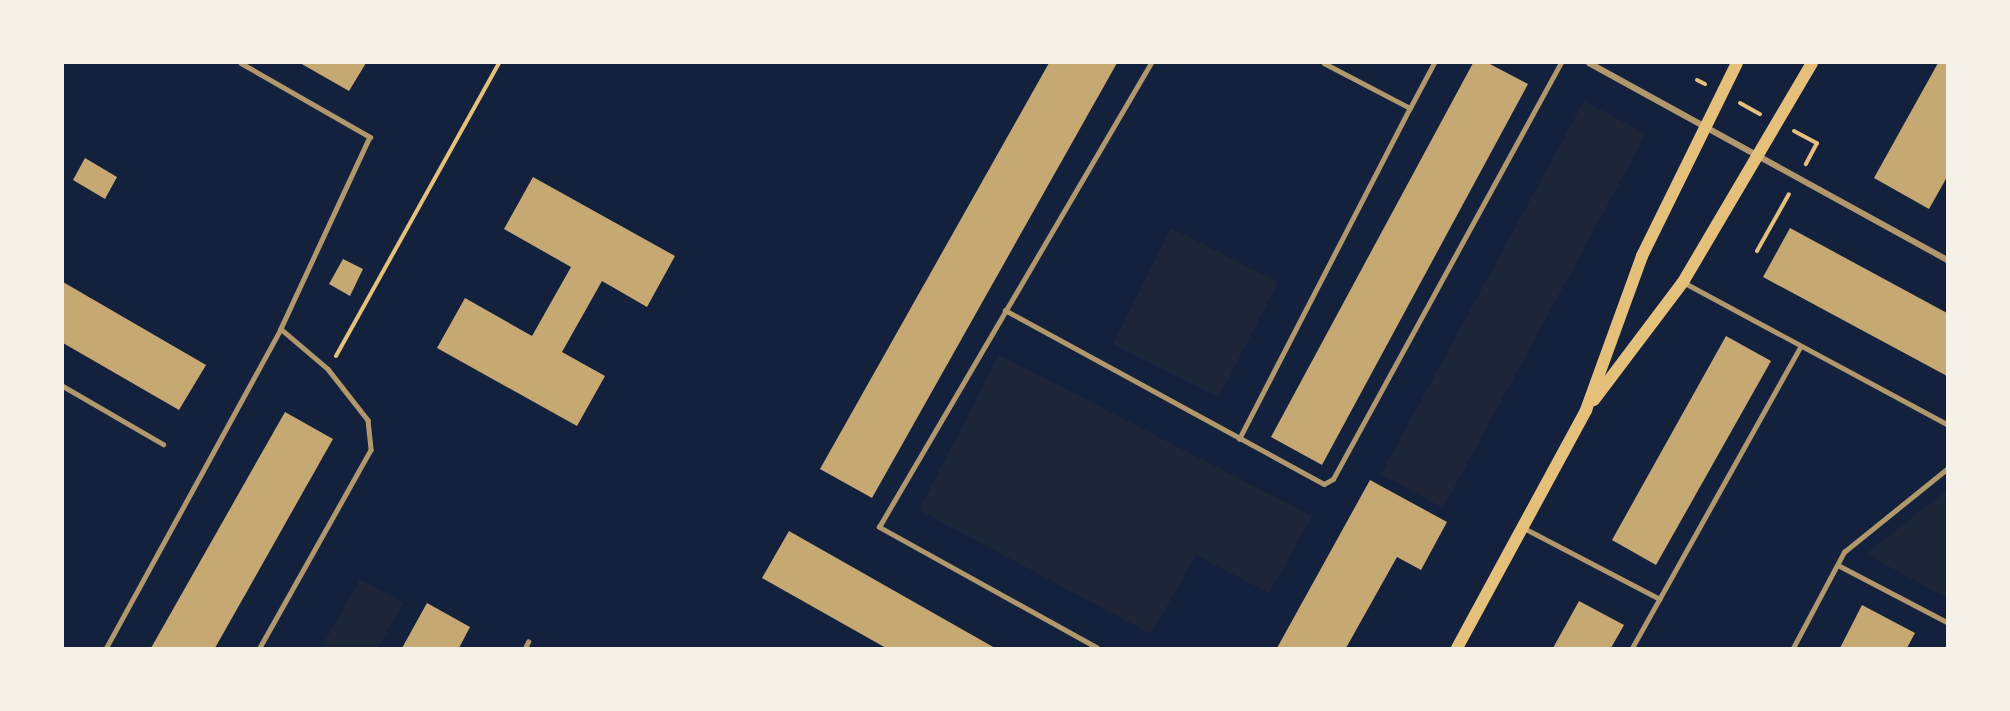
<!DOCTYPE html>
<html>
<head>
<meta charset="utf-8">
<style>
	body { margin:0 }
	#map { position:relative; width:2010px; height:711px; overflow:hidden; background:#14213d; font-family:Montserrat,sans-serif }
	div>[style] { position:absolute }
	.green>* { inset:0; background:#1d2539 }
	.building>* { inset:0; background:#c6a872 }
	.path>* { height:4px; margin:-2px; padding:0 2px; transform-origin:2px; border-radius:2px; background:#e5c07b }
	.service>* { height:4.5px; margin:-2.25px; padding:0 2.25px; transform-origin:2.25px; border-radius:2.25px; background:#b1986c }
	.minor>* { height:6px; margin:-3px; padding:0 3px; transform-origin:3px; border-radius:3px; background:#b1986c }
	.secondary>* { height:12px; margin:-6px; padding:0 6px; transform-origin:6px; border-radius:6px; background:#e5c07b }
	span { translate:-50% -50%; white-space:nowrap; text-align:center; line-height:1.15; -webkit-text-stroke:6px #f6f1e7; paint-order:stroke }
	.frame { position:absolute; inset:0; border:64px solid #f6f1e7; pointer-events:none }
</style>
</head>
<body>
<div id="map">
	<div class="green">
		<i style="clip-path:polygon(1584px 101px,1646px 134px,1443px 508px,1381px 474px)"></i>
		<i style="clip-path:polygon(1171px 228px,1278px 282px,1219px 397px,1113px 344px)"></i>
		<i style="clip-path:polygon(999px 355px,1312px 516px,1269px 593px,1196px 555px,1151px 634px,919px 510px)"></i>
		<i style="clip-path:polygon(1947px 490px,1947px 598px,1866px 554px)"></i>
		<i style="clip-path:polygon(360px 579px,403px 603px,378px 648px,321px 648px)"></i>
	</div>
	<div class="building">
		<i style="clip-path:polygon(300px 63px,366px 63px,349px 91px)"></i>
		<i style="clip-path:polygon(1049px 63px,1117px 63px,872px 498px,820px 469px)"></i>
		<i style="clip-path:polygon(1473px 63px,1488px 63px,1528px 84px,1322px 465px,1271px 437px)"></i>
		<i style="clip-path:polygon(1938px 63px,1947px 63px,1947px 177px,1929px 209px,1874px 178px)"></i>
		<i style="clip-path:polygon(85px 158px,117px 177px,105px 199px,73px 180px)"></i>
		<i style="clip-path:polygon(533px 177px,675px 256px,647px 307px,602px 281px,562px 352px,605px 376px,577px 426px,437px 348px,465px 298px,532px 336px,571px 267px,504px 229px)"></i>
		<i style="clip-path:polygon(1790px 228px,1947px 313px,1947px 376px,1763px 277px)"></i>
		<i style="clip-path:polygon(343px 259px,363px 269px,350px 296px,329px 284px)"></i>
		<i style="clip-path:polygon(63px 282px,206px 365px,179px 410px,63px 343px)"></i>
		<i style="clip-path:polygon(1726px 336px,1771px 361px,1656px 565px,1612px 540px)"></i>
		<i style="clip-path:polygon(285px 412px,333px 439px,215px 648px,151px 648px)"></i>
		<i style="clip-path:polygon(1370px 480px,1447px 522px,1421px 570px,1397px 557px,1346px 648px,1277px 648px)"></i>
		<i style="clip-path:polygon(789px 531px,995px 648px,886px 648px,762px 578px)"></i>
		<i style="clip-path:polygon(1579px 601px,1624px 625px,1611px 648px,1553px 648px)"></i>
		<i style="clip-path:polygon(427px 603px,470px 627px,459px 648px,402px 648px)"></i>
		<i style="clip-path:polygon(1862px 605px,1915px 633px,1907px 648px,1840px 648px)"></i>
	</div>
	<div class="path">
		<i style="left:1697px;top:80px;width:9px;rotate:27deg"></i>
		<i style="left:1740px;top:103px;width:23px;rotate:29deg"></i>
		<i style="left:1794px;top:131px;width:26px;rotate:28deg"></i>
		<i style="left:1817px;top:143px;width:24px;rotate:118deg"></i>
		<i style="left:1757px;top:251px;width:65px;rotate:-60.7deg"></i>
		<i style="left:336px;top:356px;width:335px;rotate:-60.9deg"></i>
	</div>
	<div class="service">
		<i style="left:241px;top:63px;width:149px;rotate:29.8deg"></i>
		<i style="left:370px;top:137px;width:212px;rotate:114.9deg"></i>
		<i style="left:281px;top:329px;width:62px;rotate:40.4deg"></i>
		<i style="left:328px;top:369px;width:65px;rotate:51.9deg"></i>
		<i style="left:368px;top:420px;width:30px;rotate:84deg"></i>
		<i style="left:371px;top:450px;width:227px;rotate:119.3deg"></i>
		<i style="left:1324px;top:63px;width:97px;rotate:27.6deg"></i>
		<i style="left:1410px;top:108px;width:51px;rotate:-61.9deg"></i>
		<i style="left:1685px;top:283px;width:298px;rotate:28.3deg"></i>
		<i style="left:1005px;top:310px;width:363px;rotate:28.6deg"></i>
		<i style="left:1324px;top:484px;width:10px;rotate:-29deg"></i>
		<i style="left:1333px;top:479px;width:474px;rotate:-61.3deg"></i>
		<i style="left:63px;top:386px;width:116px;rotate:30.1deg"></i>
		<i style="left:1239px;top:439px;width:373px;rotate:-62.7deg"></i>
		<i style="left:1524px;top:528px;width:153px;rotate:27.6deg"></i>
		<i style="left:1838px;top:565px;width:123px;rotate:27.6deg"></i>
		<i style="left:106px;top:648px;width:364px;rotate:-61.3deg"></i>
		<i style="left:525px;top:648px;width:7px;rotate:-63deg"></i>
		<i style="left:1097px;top:648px;width:249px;rotate:-151deg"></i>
		<i style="left:879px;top:527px;width:538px;rotate:-59.62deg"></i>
		<i style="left:1632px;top:648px;width:344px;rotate:-60.8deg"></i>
		<i style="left:1793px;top:648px;width:109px;rotate:-62deg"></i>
		<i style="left:1844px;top:552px;width:132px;rotate:-38.9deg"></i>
	</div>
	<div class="minor">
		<i style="left:1589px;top:63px;width:409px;rotate:28.8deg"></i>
	</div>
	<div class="secondary">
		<i style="left:1594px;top:400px;width:148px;rotate:-53deg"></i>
		<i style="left:1683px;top:282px;width:254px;rotate:-59.5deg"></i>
		<i style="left:1457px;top:648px;width:271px;rotate:-61.5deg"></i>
		<i style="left:1586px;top:410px;width:164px;rotate:-70deg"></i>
		<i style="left:1642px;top:256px;width:215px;rotate:-63.8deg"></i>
	</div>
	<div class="frame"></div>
</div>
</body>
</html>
